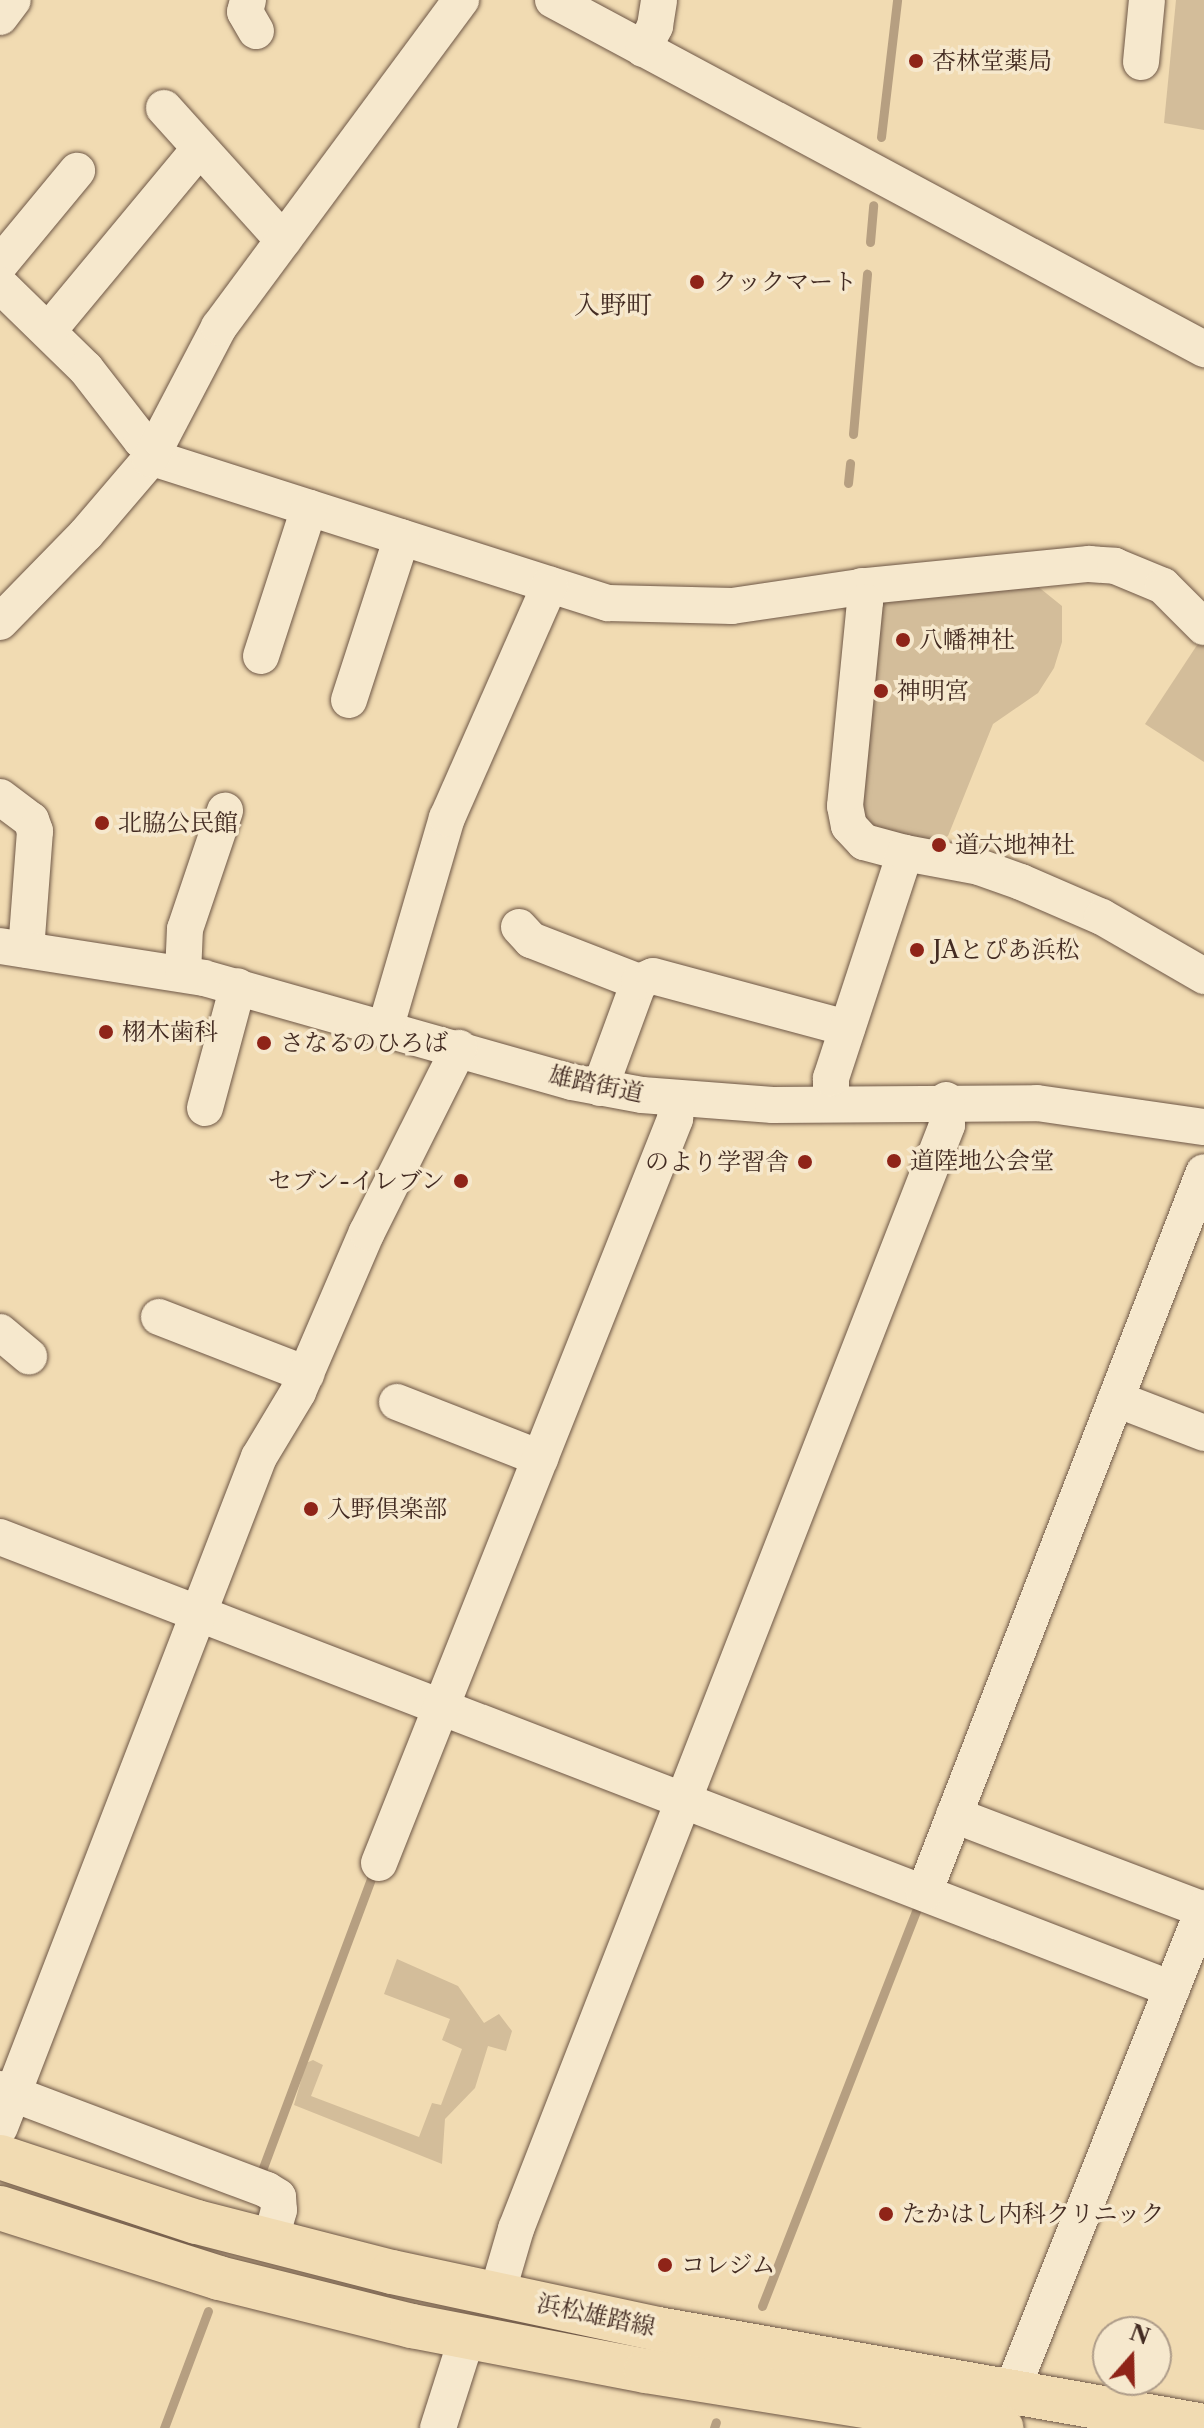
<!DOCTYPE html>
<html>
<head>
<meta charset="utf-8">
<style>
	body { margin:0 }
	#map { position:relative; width:1204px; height:2428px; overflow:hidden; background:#f1dbb2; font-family:"Libre Caslon Text","Noto Serif JP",serif }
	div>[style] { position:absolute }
	.green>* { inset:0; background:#d3bd9a }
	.stream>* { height:9px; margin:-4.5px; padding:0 4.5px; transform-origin:4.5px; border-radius:4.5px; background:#b69f81 }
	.roads { filter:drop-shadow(0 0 2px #6e5746) drop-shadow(0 0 2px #6e5746) }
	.minor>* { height:36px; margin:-18px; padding:0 18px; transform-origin:18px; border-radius:18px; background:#f6e8cd }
	.major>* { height:44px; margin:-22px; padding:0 22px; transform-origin:22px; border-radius:22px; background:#f1dbb2 }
	.dots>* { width:22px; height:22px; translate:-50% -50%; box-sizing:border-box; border:4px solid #f6e8cd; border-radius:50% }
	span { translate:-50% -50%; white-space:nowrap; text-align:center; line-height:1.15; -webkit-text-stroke:7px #f6e8cd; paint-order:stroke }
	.poi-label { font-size:24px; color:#432b22 }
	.left { translate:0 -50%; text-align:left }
	.right { translate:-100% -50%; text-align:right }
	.street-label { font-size:24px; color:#432b22 }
	.neighbourhood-label { font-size:26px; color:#432b22 }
	.north { position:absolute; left:1092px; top:2316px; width:80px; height:80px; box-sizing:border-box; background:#f6e8cd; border:2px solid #ae9c89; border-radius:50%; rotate:20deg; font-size:22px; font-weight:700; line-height:32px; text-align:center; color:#432b22 }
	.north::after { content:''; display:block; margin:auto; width:28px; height:36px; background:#8f2418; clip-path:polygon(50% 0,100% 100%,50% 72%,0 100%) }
</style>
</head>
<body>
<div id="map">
	<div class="green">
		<i style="clip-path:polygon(1176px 0,1204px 0,1204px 130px,1164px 123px)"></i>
		<i style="clip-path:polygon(1031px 581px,1062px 606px,1062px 642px,1054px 668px,1038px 693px,993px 724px,948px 836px,933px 843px,858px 822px,878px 602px)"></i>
		<i style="clip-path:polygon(1203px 636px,1204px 637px,1204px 762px,1145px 724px)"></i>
		<i style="clip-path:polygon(397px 1959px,458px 1986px,484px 2023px,499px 2014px,512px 2031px,506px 2051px,488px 2046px,475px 2088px,445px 2119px,442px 2164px,294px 2105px,306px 2063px,313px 2060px,323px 2065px,311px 2096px,419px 2137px,432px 2103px,441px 2105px,462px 2049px,442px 2040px,450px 2019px,384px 1994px)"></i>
	</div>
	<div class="stream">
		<i style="left:881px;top:137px;width:138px;rotate:-83.3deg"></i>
		<i style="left:870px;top:242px;width:37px;rotate:-85deg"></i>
		<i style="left:853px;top:434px;width:161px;rotate:-85deg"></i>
		<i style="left:848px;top:483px;width:20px;rotate:-84deg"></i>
		<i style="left:261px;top:2173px;width:322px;rotate:-69.5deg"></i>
		<i style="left:762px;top:2306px;width:429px;rotate:-68.7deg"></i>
		<i style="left:164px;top:2428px;width:125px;rotate:-69.4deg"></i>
		<i style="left:714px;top:2428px;width:6px;rotate:-72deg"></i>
	</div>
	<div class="roads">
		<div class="minor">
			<i style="left:248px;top:0;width:12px;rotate:104deg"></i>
			<i style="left:245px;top:12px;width:22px;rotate:60deg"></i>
			<i style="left:553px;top:0;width:739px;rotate:28.2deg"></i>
			<i style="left:0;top:17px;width:21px;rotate:-53deg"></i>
			<i style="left:643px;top:49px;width:26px;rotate:-62deg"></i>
			<i style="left:655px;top:26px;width:26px;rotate:-81deg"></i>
			<i style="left:1141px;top:62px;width:62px;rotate:-84.5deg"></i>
			<i style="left:164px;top:108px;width:178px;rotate:48deg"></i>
			<i style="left:0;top:264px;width:121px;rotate:-50.4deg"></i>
			<i style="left:0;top:285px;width:120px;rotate:44.3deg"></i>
			<i style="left:86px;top:369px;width:90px;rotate:52.2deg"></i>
			<i style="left:141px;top:440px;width:16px;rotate:22deg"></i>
			<i style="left:49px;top:330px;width:236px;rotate:-50.3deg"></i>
			<i style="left:150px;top:457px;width:481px;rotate:17.7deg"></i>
			<i style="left:608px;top:603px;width:124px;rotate:1.4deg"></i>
			<i style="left:732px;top:606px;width:136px;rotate:-8.4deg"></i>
			<i style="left:867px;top:586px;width:223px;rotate:-5.7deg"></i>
			<i style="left:1089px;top:564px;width:26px;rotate:4deg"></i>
			<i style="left:1115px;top:566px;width:52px;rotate:22.6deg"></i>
			<i style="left:1163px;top:586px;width:58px;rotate:45deg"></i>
			<i style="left:862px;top:586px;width:16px;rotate:79deg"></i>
			<i style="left:865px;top:602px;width:205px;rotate:95.6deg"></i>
			<i style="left:845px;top:806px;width:20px;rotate:79deg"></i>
			<i style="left:849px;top:826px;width:22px;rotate:47deg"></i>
			<i style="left:864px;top:842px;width:42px;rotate:15deg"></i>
			<i style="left:0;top:622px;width:123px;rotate:-45.7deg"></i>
			<i style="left:86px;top:534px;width:99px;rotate:-49.5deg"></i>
			<i style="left:150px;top:459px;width:149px;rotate:-62.4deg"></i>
			<i style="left:219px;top:327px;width:407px;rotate:-53.5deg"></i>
			<i style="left:261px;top:656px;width:156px;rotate:-72deg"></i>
			<i style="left:349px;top:700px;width:171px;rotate:-72deg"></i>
			<i style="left:0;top:797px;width:39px;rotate:37deg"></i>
			<i style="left:31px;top:820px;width:12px;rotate:70deg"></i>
			<i style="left:35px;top:831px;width:119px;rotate:94.3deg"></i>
			<i style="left:519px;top:927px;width:18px;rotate:47deg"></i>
			<i style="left:531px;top:940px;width:116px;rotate:21.3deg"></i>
			<i style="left:0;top:946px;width:206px;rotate:8.9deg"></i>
			<i style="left:204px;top:978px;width:382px;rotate:15.8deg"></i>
			<i style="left:572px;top:1082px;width:71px;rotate:10.5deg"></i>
			<i style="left:642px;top:1095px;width:131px;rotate:4.4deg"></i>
			<i style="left:773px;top:1105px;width:264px;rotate:-0.4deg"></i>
			<i style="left:1037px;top:1103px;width:169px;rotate:8.2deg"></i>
			<i style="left:183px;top:974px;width:45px;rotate:-87.5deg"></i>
			<i style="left:185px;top:929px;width:125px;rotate:-71.3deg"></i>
			<i style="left:386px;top:1026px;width:217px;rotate:-73.7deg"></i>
			<i style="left:447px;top:818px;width:255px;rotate:-66.2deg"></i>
			<i style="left:600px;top:1088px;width:113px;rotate:-69.8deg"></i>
			<i style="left:639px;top:982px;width:15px;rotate:-23deg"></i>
			<i style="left:653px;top:976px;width:201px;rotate:15deg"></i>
			<i style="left:831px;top:1103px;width:25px;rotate:-90deg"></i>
			<i style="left:831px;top:1078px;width:237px;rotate:-71.8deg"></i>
			<i style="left:905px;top:853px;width:75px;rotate:10.7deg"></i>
			<i style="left:979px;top:867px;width:45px;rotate:19.7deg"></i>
			<i style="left:1021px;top:882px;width:88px;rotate:23.4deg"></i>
			<i style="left:1102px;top:917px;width:118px;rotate:30deg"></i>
			<i style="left:205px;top:1108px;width:126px;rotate:-74.9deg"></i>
			<i style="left:159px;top:1317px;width:158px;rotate:21.2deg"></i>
			<i style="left:0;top:1332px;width:38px;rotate:40deg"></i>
			<i style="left:1116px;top:1399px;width:94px;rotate:21.1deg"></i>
			<i style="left:397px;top:1402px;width:154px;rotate:21.4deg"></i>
			<i style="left:0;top:1537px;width:1256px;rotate:21.09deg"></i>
			<i style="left:954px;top:1815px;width:267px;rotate:20.8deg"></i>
			<i style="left:379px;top:1863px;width:801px;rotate:-68.3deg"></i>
			<i style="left:675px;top:1119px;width:19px;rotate:-84deg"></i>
			<i style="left:924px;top:1893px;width:773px;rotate:-68.78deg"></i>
			<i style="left:0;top:2089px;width:285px;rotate:20.7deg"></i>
			<i style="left:267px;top:2190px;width:13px;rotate:32deg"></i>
			<i style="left:278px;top:2197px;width:13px;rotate:86deg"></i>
			<i style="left:279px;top:2210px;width:33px;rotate:106deg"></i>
			<i style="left:0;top:2127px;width:718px;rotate:-68.87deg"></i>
			<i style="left:259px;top:1457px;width:76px;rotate:-59deg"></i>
			<i style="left:298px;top:1392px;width:174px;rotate:-66.7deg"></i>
			<i style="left:367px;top:1232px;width:206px;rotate:-63.4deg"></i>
			<i style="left:497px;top:2294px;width:68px;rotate:-73.7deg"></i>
			<i style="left:516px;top:2229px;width:1185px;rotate:-68.67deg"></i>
			<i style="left:947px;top:1125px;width:25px;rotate:-92deg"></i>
			<i style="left:1011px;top:2392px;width:521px;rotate:-68.26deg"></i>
			<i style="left:438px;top:2428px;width:96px;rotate:-72.3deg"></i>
		</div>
		<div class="major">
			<i style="left:0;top:2157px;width:207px;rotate:18.3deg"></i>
			<i style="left:197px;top:2222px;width:201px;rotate:14.4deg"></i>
			<i style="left:392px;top:2272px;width:272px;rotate:12.1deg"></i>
			<i style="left:658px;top:2329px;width:555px;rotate:10.07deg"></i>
			<i style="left:0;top:2208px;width:230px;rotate:17.7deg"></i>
			<i style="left:219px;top:2278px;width:199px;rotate:14deg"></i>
			<i style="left:412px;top:2326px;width:238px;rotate:10.9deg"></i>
			<i style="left:646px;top:2371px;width:360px;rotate:9.1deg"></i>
		</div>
	</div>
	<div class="dots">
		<i style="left:916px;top:61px;background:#8f2418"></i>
		<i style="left:697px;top:282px;background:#8f2418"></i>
		<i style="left:903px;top:640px;background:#8f2418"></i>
		<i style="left:881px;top:691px;background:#8f2418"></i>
		<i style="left:102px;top:823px;background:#8f2418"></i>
		<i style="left:939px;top:845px;background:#8f2418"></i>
		<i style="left:917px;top:950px;background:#8f2418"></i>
		<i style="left:106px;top:1032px;background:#8f2418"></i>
		<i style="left:264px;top:1043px;background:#8f2418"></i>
		<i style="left:894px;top:1161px;background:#8f2418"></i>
		<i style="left:805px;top:1162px;background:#8f2418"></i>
		<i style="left:461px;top:1181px;background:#8f2418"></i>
		<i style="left:311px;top:1509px;background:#8f2418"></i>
		<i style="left:886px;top:2214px;background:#8f2418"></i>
		<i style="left:665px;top:2265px;background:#8f2418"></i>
	</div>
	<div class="poi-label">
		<span class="left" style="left:932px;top:61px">杏林堂薬局</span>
		<span class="left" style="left:713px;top:282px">クックマート</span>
		<span class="left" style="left:919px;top:640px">八幡神社</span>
		<span class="left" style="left:897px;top:691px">神明宮</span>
		<span class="left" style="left:118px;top:823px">北脇公民館</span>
		<span class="left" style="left:955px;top:845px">道六地神社</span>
		<span class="left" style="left:933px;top:950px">JAとぴあ浜松</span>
		<span class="left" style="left:122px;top:1032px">栩木歯科</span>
		<span class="left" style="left:280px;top:1043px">さなるのひろば</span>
		<span class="left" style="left:910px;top:1161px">道陸地公会堂</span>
		<span class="right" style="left:789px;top:1162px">のより学習舎</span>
		<span class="right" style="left:445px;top:1181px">セブン-イレブン</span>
		<span class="left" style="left:327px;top:1509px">入野倶楽部</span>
		<span class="left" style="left:902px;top:2214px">たかはし内科クリニック</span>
		<span class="left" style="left:681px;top:2265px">コレジム</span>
	</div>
	<div class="street-label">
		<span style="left:596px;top:1084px;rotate:12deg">雄踏街道</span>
		<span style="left:596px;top:2315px;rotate:12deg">浜松雄踏線</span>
	</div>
	<div class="neighbourhood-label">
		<span style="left:613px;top:306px">入野町</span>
	</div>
	<div class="north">N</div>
</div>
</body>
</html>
